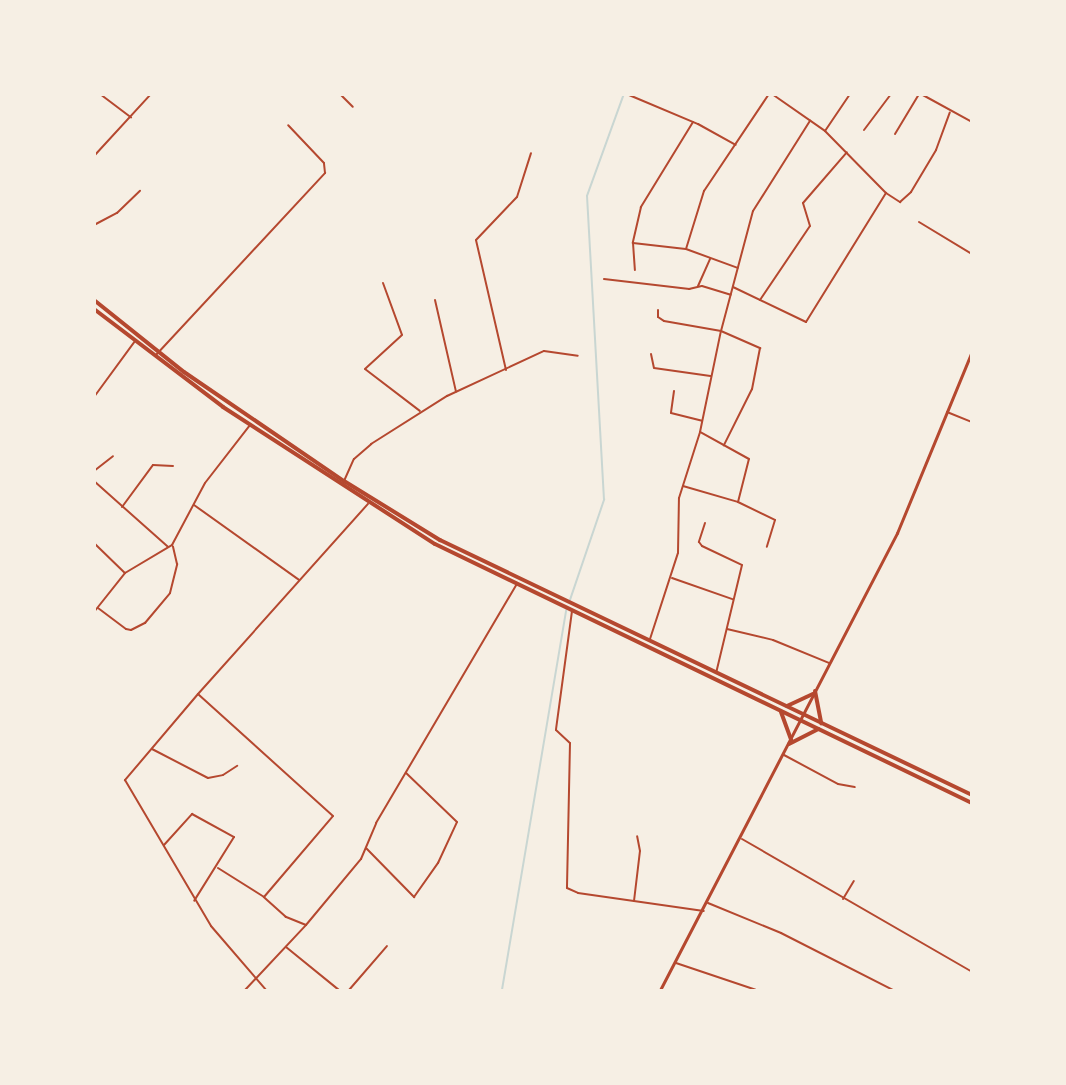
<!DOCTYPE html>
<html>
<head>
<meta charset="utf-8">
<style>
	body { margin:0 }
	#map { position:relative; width:1066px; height:1085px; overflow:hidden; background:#f6efe4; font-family:Jost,sans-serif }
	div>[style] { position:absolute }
	.stream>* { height:1.5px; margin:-0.75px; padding:0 0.75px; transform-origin:0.75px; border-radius:0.75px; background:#c9d6d2 }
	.minor>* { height:2px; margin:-1px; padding:0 1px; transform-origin:1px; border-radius:1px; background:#b5482f }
	.tertiary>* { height:3px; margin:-1.5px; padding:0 1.5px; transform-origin:1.5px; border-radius:1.5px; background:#b5482f }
	.secondary>* { height:4px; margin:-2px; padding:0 2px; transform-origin:2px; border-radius:2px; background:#b5482f }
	span { translate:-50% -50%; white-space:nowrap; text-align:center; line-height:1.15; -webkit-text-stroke:4.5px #f6efe4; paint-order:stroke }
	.frame { position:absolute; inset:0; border:96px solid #f6efe4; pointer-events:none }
</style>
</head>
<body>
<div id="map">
	<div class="stream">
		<i style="left:570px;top:600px;width:106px;rotate:-71.2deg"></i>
		<i style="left:604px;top:500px;width:304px;rotate:-93.2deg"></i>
		<i style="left:587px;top:196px;width:109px;rotate:-70.1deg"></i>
		<i style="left:502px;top:990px;width:385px;rotate:-80.4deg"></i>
	</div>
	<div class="minor">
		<i style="left:100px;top:94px;width:39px;rotate:37deg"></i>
		<i style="left:340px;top:94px;width:18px;rotate:45deg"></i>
		<i style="left:772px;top:94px;width:65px;rotate:34.9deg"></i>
		<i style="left:825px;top:131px;width:87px;rotate:45.5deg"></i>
		<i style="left:886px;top:193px;width:17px;rotate:33deg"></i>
		<i style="left:900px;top:202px;width:15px;rotate:-42deg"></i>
		<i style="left:911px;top:192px;width:49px;rotate:-59.2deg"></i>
		<i style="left:936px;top:150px;width:40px;rotate:-69.8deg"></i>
		<i style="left:921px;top:94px;width:58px;rotate:28.8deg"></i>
		<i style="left:629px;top:95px;width:75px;rotate:22.8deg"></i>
		<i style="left:698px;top:124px;width:43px;rotate:28.9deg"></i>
		<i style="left:693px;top:122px;width:100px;rotate:121.5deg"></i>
		<i style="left:641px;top:207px;width:37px;rotate:103deg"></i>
		<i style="left:633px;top:243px;width:53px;rotate:6.5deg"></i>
		<i style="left:686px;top:249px;width:55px;rotate:20.1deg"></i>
		<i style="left:864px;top:130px;width:45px;rotate:-53.1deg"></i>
		<i style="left:825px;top:131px;width:45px;rotate:-56deg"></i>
		<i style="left:895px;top:134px;width:47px;rotate:-59deg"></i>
		<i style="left:94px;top:156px;width:84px;rotate:-47.4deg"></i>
		<i style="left:919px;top:222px;width:62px;rotate:31.1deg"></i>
		<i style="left:94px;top:225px;width:26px;rotate:-28deg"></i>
		<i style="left:117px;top:213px;width:32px;rotate:-44deg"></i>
		<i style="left:633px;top:243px;width:27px;rotate:86deg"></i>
		<i style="left:686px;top:249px;width:61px;rotate:-72.8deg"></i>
		<i style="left:704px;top:191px;width:117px;rotate:-56.2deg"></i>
		<i style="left:604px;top:279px;width:86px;rotate:6.7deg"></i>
		<i style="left:689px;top:289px;width:13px;rotate:-13deg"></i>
		<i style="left:702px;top:286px;width:30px;rotate:17deg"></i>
		<i style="left:383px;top:283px;width:55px;rotate:69.9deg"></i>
		<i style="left:402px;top:335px;width:50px;rotate:137.4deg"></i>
		<i style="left:365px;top:369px;width:69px;rotate:37.4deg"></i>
		<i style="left:698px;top:286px;width:30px;rotate:-66deg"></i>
		<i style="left:733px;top:287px;width:81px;rotate:25.6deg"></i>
		<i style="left:806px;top:322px;width:152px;rotate:-58.2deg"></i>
		<i style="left:435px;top:300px;width:94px;rotate:77.1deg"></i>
		<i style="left:760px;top:300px;width:89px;rotate:-56deg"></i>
		<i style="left:810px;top:226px;width:24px;rotate:-107deg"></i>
		<i style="left:803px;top:203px;width:67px;rotate:-49.2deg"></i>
		<i style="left:658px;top:310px;width:7px;rotate:90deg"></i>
		<i style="left:658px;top:317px;width:7px;rotate:34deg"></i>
		<i style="left:664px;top:321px;width:58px;rotate:10deg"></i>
		<i style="left:721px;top:331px;width:43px;rotate:23.6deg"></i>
		<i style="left:760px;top:348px;width:42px;rotate:101deg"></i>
		<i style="left:752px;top:389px;width:63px;rotate:116.6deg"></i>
		<i style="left:651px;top:354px;width:14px;rotate:78deg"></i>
		<i style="left:654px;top:368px;width:57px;rotate:8.1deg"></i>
		<i style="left:155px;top:356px;width:250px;rotate:-47.1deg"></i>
		<i style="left:325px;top:173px;width:10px;rotate:-96deg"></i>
		<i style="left:324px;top:163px;width:52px;rotate:-133.5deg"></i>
		<i style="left:506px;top:370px;width:133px;rotate:-103deg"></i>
		<i style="left:476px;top:240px;width:59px;rotate:-46.4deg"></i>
		<i style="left:517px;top:197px;width:46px;rotate:-72.3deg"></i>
		<i style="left:674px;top:391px;width:22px;rotate:98deg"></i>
		<i style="left:671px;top:413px;width:32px;rotate:14deg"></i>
		<i style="left:94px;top:397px;width:69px;rotate:-53.8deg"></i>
		<i style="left:947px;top:412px;width:27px;rotate:22deg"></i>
		<i style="left:94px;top:471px;width:24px;rotate:-38deg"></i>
		<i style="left:94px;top:481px;width:99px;rotate:41.7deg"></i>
		<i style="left:344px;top:481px;width:24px;rotate:-66deg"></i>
		<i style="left:354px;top:459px;width:23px;rotate:-41deg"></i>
		<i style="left:371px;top:444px;width:90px;rotate:-32.3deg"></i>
		<i style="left:447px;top:396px;width:107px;rotate:-24.9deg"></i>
		<i style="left:544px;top:351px;width:34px;rotate:8deg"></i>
		<i style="left:683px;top:486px;width:57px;rotate:16.2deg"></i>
		<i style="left:738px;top:502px;width:44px;rotate:-75.7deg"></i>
		<i style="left:749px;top:459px;width:56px;rotate:-151.1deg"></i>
		<i style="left:738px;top:502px;width:41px;rotate:25.9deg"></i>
		<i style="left:775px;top:520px;width:28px;rotate:107deg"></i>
		<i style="left:194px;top:505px;width:129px;rotate:35.5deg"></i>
		<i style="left:122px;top:507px;width:52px;rotate:-53.6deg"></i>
		<i style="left:153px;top:465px;width:20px;rotate:3deg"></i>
		<i style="left:705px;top:523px;width:20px;rotate:108deg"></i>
		<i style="left:699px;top:542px;width:5px;rotate:53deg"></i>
		<i style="left:702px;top:546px;width:44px;rotate:25.4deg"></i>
		<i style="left:742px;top:565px;width:111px;rotate:103.5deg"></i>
		<i style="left:94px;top:543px;width:43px;rotate:44.1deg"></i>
		<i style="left:125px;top:573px;width:55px;rotate:-30.8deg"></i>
		<i style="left:172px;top:545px;width:70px;rotate:-62deg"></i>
		<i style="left:205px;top:483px;width:73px;rotate:-52.2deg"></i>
		<i style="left:672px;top:578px;width:64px;rotate:19.3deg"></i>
		<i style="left:98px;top:608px;width:35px;rotate:37deg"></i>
		<i style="left:126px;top:629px;width:5px;rotate:11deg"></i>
		<i style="left:131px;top:630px;width:16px;rotate:-27deg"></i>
		<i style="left:145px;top:623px;width:39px;rotate:-50deg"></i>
		<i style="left:170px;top:593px;width:30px;rotate:-76deg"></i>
		<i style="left:177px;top:564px;width:18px;rotate:-103deg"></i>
		<i style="left:572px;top:611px;width:120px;rotate:97.7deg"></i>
		<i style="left:556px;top:730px;width:19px;rotate:43deg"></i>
		<i style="left:570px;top:743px;width:145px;rotate:91.2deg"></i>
		<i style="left:567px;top:888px;width:12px;rotate:24deg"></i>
		<i style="left:578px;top:893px;width:127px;rotate:8.1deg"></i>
		<i style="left:94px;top:612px;width:50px;rotate:-51.5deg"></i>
		<i style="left:727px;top:629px;width:47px;rotate:13.4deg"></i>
		<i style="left:773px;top:640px;width:61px;rotate:22.3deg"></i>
		<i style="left:650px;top:639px;width:90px;rotate:-72deg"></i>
		<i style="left:678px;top:553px;width:55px;rotate:-89deg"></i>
		<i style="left:679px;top:498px;width:69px;rotate:-72.3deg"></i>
		<i style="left:700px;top:432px;width:103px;rotate:-78.3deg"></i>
		<i style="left:721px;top:331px;width:124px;rotate:-75.1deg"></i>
		<i style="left:753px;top:211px;width:107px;rotate:-57.7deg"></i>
		<i style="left:198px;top:694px;width:113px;rotate:130.3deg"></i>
		<i style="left:125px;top:780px;width:169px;rotate:59.5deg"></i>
		<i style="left:211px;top:926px;width:84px;rotate:49.3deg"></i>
		<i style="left:152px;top:749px;width:63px;rotate:27.4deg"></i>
		<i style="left:208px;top:778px;width:15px;rotate:-11deg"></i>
		<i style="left:223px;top:775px;width:17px;rotate:-33deg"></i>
		<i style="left:784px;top:755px;width:61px;rotate:28.2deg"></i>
		<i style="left:838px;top:784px;width:17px;rotate:10deg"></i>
		<i style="left:742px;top:839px;width:266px;rotate:30deg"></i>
		<i style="left:164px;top:845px;width:42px;rotate:-47.9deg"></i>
		<i style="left:192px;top:814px;width:48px;rotate:28.7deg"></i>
		<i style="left:234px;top:837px;width:75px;rotate:122deg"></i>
		<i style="left:366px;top:848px;width:69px;rotate:45.6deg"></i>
		<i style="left:414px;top:897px;width:42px;rotate:-54.8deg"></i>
		<i style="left:438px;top:863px;width:45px;rotate:-65.1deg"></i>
		<i style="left:457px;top:822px;width:71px;rotate:-136.1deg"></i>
		<i style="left:218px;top:868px;width:54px;rotate:32.2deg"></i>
		<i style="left:843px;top:899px;width:21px;rotate:-59deg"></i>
		<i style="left:634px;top:901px;width:50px;rotate:-83.2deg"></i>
		<i style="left:640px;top:851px;width:15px;rotate:-101deg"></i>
		<i style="left:708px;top:903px;width:79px;rotate:22.3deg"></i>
		<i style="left:781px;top:933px;width:126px;rotate:27deg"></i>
		<i style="left:306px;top:925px;width:22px;rotate:-158deg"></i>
		<i style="left:286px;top:917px;width:30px;rotate:-138deg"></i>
		<i style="left:264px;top:897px;width:106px;rotate:-49.6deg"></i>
		<i style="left:333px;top:816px;width:182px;rotate:-137.9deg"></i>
		<i style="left:198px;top:694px;width:255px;rotate:-48.2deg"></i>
		<i style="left:286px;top:947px;width:68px;rotate:39.1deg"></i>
		<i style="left:676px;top:963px;width:84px;rotate:18.6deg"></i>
		<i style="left:245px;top:990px;width:89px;rotate:-46.8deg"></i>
		<i style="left:306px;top:925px;width:86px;rotate:-50.2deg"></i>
		<i style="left:361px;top:859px;width:39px;rotate:-67deg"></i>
		<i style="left:376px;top:823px;width:276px;rotate:-59.5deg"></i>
		<i style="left:349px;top:990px;width:58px;rotate:-49.2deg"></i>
	</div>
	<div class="tertiary">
		<i style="left:660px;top:990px;width:515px;rotate:-62.59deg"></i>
		<i style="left:897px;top:533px;width:197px;rotate:-67.6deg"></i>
	</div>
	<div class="secondary">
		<i style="left:94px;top:300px;width:115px;rotate:38.7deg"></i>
		<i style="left:184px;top:372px;width:194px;rotate:34.3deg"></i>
		<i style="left:344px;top:481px;width:113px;rotate:31.6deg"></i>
		<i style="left:440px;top:540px;width:590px;rotate:25.61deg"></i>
		<i style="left:94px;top:309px;width:162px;rotate:37.2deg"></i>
		<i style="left:223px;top:407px;width:252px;rotate:32.9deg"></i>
		<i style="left:435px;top:544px;width:596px;rotate:25.75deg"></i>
		<i style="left:815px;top:691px;width:33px;rotate:79deg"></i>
		<i style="left:787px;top:706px;width:29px;rotate:-25deg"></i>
		<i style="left:781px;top:712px;width:30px;rotate:70deg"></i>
		<i style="left:789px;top:744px;width:33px;rotate:-27deg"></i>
	</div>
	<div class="frame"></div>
</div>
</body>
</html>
